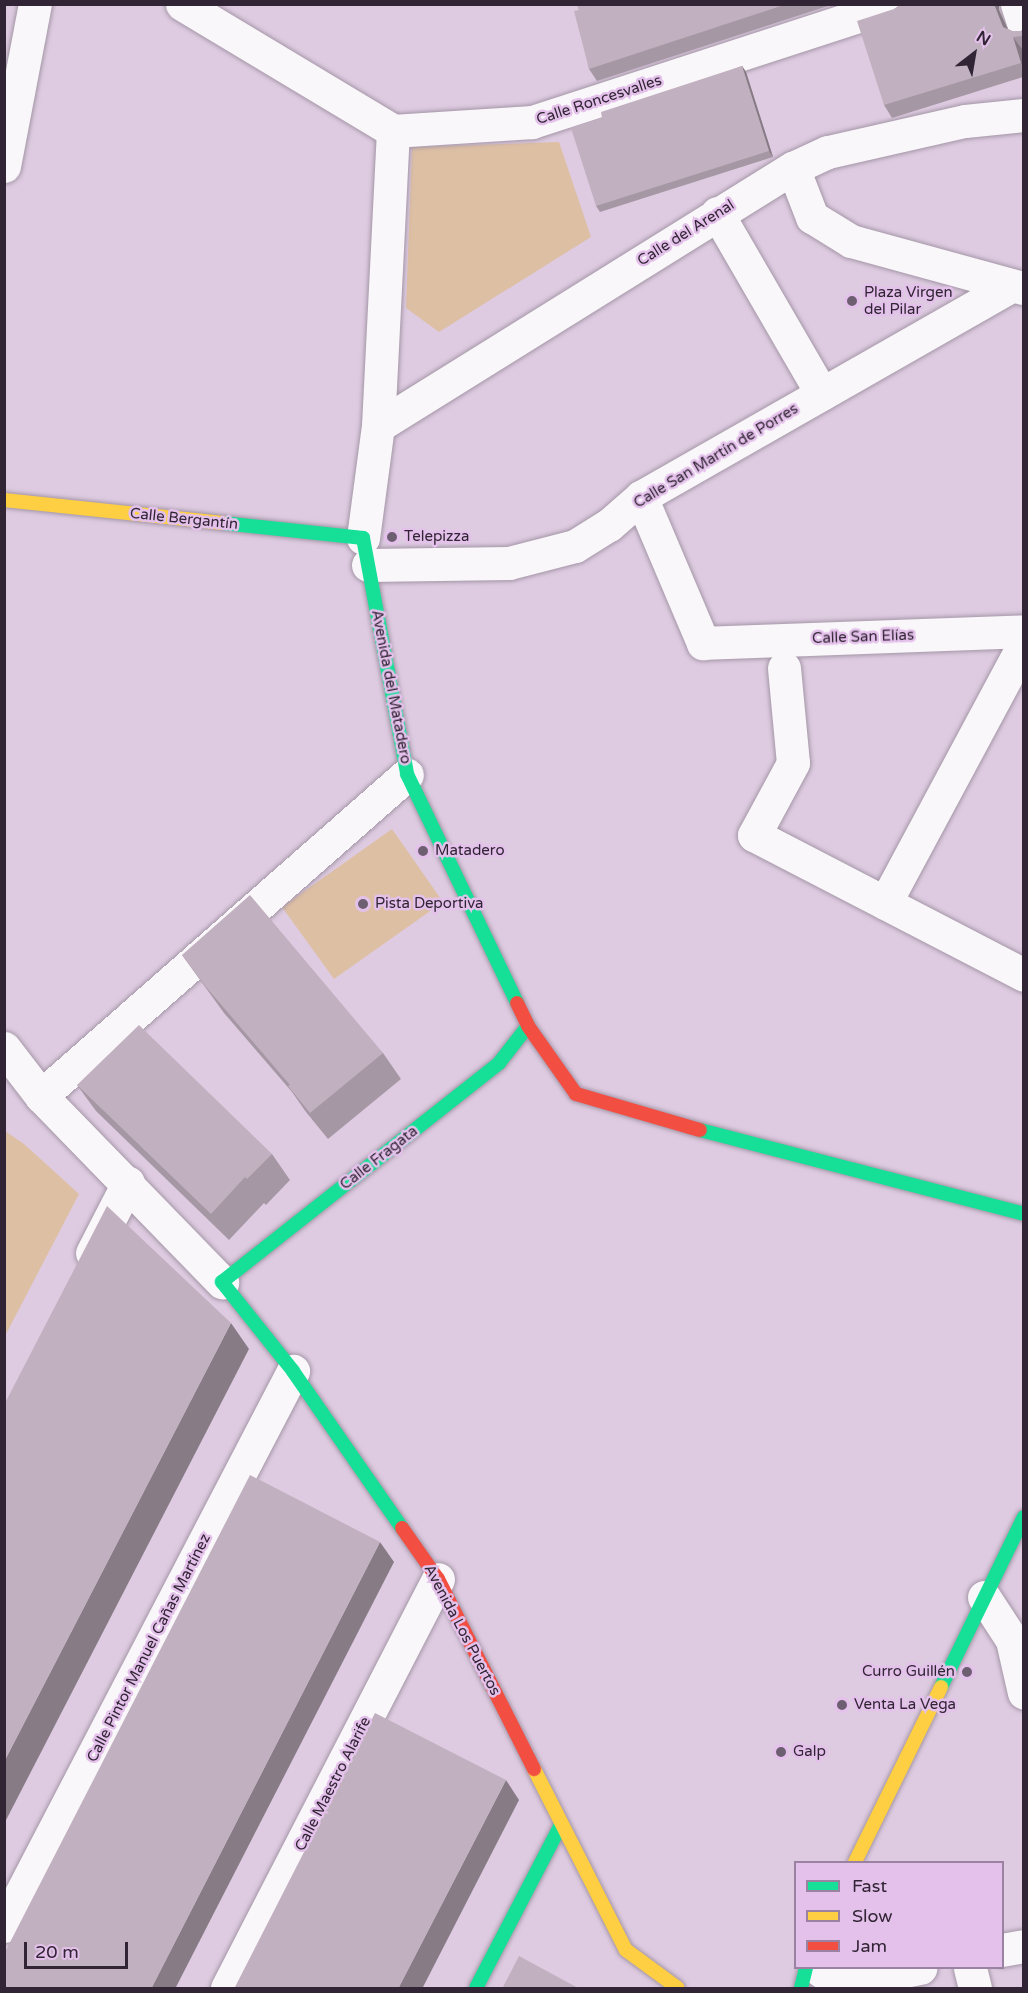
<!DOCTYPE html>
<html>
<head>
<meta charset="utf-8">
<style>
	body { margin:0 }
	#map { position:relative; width:1028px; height:1993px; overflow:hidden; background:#decbe1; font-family:"Varela Round",sans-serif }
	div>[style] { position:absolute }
	.green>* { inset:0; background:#ddbfa4 }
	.roads { filter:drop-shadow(0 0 2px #a496a7) drop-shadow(0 0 2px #a496a7) }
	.street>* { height:33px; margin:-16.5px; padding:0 16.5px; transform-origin:16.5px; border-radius:16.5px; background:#faf7fa }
	.fast>* { height:14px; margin:-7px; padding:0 7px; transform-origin:7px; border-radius:7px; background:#16e098 }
	.slow>* { height:14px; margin:-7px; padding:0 7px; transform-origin:7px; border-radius:7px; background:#ffcf43 }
	.jam>* { height:14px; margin:-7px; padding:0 7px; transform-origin:7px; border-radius:7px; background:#f24e42 }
	.wall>* { inset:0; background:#a697a4 }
	.shaded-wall>* { inset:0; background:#877b86 }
	.building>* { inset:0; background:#c1b0bf }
	.dots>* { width:16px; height:16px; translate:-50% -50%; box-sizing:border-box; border:3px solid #e4c1eb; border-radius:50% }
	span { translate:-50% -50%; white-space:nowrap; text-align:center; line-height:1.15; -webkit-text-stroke:5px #e4c1eb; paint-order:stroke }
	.street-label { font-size:15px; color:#312434 }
	.poi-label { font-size:15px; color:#312434 }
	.left { translate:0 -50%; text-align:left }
	.right { translate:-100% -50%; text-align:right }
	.frame { position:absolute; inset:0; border:6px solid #312434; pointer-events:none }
	.legend { position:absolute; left:794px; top:1861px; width:210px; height:108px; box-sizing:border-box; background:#e4c1eb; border:2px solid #9c82a2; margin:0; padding:8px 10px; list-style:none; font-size:18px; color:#312434 }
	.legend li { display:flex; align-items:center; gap:12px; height:30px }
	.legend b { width:30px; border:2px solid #9c82a2 }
	.north { position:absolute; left:944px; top:24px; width:60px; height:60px; -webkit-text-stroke:4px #e4c1eb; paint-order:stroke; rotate:31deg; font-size:16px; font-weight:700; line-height:24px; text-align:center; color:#312434 }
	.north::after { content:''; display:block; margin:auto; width:21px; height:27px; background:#312434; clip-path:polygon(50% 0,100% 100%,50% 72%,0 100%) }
	.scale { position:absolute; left:24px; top:1942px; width:104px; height:27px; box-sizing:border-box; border:3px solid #312434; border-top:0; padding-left:8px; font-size:18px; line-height:21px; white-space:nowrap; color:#312434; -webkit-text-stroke:4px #e4c1eb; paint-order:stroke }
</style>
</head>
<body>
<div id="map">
	<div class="green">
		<i style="clip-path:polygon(559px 142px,591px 237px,439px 332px,406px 308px,412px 147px)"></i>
		<i style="clip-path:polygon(392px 829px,443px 902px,334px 979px,282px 907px)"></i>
		<i style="clip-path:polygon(5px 1131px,24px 1144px,79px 1194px,5px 1336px)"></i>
	</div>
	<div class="roads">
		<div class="street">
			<i style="left:182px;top:4px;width:246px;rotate:31deg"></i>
			<i style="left:393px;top:131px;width:139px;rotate:-3.7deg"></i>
			<i style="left:532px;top:122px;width:383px;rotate:-18deg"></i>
			<i style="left:1017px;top:4px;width:22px;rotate:72deg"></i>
			<i style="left:4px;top:166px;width:165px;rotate:-79.2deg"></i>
			<i style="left:793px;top:168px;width:53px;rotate:68.8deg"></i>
			<i style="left:812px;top:217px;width:46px;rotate:31.6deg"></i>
			<i style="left:851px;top:241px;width:178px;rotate:15.3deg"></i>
			<i style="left:717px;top:213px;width:209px;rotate:59.9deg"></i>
			<i style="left:378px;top:426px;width:489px;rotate:-31.9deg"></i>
			<i style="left:793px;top:168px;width:38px;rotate:-25deg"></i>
			<i style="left:828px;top:152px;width:140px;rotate:-12.8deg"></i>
			<i style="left:965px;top:121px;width:59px;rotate:-5.8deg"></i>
			<i style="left:641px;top:497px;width:159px;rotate:67deg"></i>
			<i style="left:703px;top:643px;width:321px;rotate:-2.1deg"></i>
			<i style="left:363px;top:538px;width:113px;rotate:-82.4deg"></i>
			<i style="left:378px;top:426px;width:295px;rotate:-87.1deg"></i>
			<i style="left:368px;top:565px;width:141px;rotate:-0.8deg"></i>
			<i style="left:509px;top:563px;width:68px;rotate:-14.4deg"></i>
			<i style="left:575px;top:546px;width:40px;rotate:-32deg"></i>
			<i style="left:609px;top:525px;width:43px;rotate:-41.2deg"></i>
			<i style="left:641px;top:497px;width:426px;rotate:-29.7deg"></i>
			<i style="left:784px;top:668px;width:95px;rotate:84.6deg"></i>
			<i style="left:793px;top:763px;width:82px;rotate:118.4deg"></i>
			<i style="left:754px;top:835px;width:304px;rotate:27.4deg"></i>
			<i style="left:885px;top:903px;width:294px;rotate:-61.8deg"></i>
			<i style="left:4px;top:1048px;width:61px;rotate:52.4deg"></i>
			<i style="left:41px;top:1096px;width:260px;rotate:45.8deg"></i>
			<i style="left:41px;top:1096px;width:487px;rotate:-41.3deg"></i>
			<i style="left:92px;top:1253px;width:79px;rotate:-62.8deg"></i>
			<i style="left:984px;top:1597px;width:51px;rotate:56.9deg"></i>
			<i style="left:1012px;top:1640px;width:54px;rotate:77.2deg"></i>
			<i style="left:4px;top:1926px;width:626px;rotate:-62.49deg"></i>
			<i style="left:1002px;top:1950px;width:22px;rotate:-10deg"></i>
			<i style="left:817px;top:1968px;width:28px;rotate:35deg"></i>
			<i style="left:840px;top:1984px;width:82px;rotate:-11.3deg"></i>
			<i style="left:970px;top:1968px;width:21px;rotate:76deg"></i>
			<i style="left:227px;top:1988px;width:460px;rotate:-62.7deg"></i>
		</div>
		<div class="fast">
			<i style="left:223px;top:523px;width:141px;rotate:6.1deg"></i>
			<i style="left:363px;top:538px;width:240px;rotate:79.4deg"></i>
			<i style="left:407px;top:774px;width:254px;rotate:64.3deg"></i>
			<i style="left:700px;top:1130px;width:335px;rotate:14.5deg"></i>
			<i style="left:402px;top:1528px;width:191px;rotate:-124.8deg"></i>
			<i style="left:293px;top:1371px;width:114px;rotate:-128.6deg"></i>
			<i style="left:222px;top:1282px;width:353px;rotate:-38.3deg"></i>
			<i style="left:499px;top:1063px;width:47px;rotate:-51.9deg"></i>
			<i style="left:941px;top:1687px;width:189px;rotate:-64deg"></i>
			<i style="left:476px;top:1988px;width:184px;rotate:-62.5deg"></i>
			<i style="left:801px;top:1988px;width:21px;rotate:-76deg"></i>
		</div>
		<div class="slow">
			<i style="left:4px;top:500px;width:220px;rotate:6deg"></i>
			<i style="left:534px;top:1769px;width:203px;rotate:63.1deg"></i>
			<i style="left:626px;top:1950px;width:64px;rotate:36.2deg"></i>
			<i style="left:855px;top:1862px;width:195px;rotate:-63.8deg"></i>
		</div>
		<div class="jam">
			<i style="left:517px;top:1003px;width:25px;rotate:64deg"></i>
			<i style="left:528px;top:1026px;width:83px;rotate:54.8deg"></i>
			<i style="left:576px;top:1094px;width:129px;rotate:16.2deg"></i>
			<i style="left:402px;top:1528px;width:62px;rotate:54.8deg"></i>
			<i style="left:438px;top:1579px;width:213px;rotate:63.2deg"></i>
		</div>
	</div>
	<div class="wall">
		<i style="clip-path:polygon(577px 4px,834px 4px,597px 81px,589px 69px,579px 10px)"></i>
		<i style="clip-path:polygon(999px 4px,999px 10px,1008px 29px,1012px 31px,1021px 31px,1023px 29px,1023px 49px,1022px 49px,1023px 55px,1023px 77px,892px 118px,884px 105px,894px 9px,901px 5px)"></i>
		<i style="clip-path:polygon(742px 66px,746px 72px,773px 157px,600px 212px,596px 206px,602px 118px)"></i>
		<i style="clip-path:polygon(182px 955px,383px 1053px,401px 1079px,328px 1139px,306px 1112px,292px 1092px,224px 1013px)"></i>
		<i style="clip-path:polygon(77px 1085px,272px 1154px,290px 1180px,266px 1205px,264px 1203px,229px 1240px,96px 1111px)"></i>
	</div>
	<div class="shaded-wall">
		<i style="clip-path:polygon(994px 4px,999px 4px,999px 10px,1012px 39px,1003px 27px)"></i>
		<i style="clip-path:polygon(1013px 37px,1022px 49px,1023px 55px,1023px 66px,1021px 63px)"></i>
		<i style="clip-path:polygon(742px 66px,746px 72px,773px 157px,769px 151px)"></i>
		<i style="clip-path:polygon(231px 1323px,249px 1349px,4px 1824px,4px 1762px)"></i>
		<i style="clip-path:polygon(380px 1542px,394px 1562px,175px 1989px,151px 1989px)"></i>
		<i style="clip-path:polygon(506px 1780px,519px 1800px,422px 1989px,398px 1989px)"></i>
	</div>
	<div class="building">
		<i style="clip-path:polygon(577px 4px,787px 4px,589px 69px,574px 11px,579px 10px)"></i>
		<i style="clip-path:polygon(901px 4px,994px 4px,1003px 27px,1012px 31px,1021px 31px,1023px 29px,1023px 36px,1013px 37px,1021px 63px,884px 105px,857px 21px,894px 9px)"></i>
		<i style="clip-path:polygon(742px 66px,769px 151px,596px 206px,571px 128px,602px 118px,601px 112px)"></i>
		<i style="clip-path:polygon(250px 895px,383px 1053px,310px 1113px,288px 1086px,290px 1085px,206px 987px,182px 955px)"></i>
		<i style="clip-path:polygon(139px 1025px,272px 1154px,247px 1179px,245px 1177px,211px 1214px,77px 1085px)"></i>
		<i style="clip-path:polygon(107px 1206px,231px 1323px,4px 1762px,4px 1405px)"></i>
		<i style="clip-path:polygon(250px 1475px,380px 1542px,151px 1989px,4px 1989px,4px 1954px)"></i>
		<i style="clip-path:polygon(375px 1713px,506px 1780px,398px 1989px,234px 1989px)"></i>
		<i style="clip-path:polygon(519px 1956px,580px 1989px,502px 1989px)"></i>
	</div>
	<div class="dots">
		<i style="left:852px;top:301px;background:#6e5e71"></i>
		<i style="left:392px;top:537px;background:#6e5e71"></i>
		<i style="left:423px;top:851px;background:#6e5e71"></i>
		<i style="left:363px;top:904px;background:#6e5e71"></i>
		<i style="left:967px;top:1672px;background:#6e5e71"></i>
		<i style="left:842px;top:1705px;background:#6e5e71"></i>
		<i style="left:781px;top:1752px;background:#6e5e71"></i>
	</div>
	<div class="street-label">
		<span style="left:599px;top:100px;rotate:-18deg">Calle Roncesvalles</span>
		<span style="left:686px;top:233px;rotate:-32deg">Calle del Arenal</span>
		<span style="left:716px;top:456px;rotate:-31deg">Calle San Martín de Porres</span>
		<span style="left:184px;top:519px;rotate:6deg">Calle Bergantín</span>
		<span style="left:863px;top:637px;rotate:-2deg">Calle San Elías</span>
		<span style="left:391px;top:687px;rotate:79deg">Avenida del Matadero</span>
		<span style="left:379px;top:1158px;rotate:-38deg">Calle Fragata</span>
		<span style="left:462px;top:1630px;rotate:62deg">Avenida Los Puertos</span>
		<span style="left:149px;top:1648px;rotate:-63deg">Calle Pintor Manuel Cañas Martínez</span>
		<span style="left:333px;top:1784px;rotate:-63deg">Calle Maestro Alarife</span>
	</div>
	<div class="poi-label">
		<span class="left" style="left:864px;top:301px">Plaza Virgen<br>del Pilar</span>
		<span class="left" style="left:404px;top:537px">Telepizza</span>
		<span class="left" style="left:435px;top:851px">Matadero</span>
		<span class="left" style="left:375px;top:904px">Pista Deportiva</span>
		<span class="right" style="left:955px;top:1672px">Curro Guillén</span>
		<span class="left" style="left:854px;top:1705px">Venta La Vega</span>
		<span class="left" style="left:793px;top:1752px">Galp</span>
	</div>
	<div class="frame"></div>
	<ul class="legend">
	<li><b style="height:8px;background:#16e098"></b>Fast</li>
	<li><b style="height:8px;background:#ffcf43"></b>Slow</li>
	<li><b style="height:8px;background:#f24e42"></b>Jam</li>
	</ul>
	<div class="north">N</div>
	<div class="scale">20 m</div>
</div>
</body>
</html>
